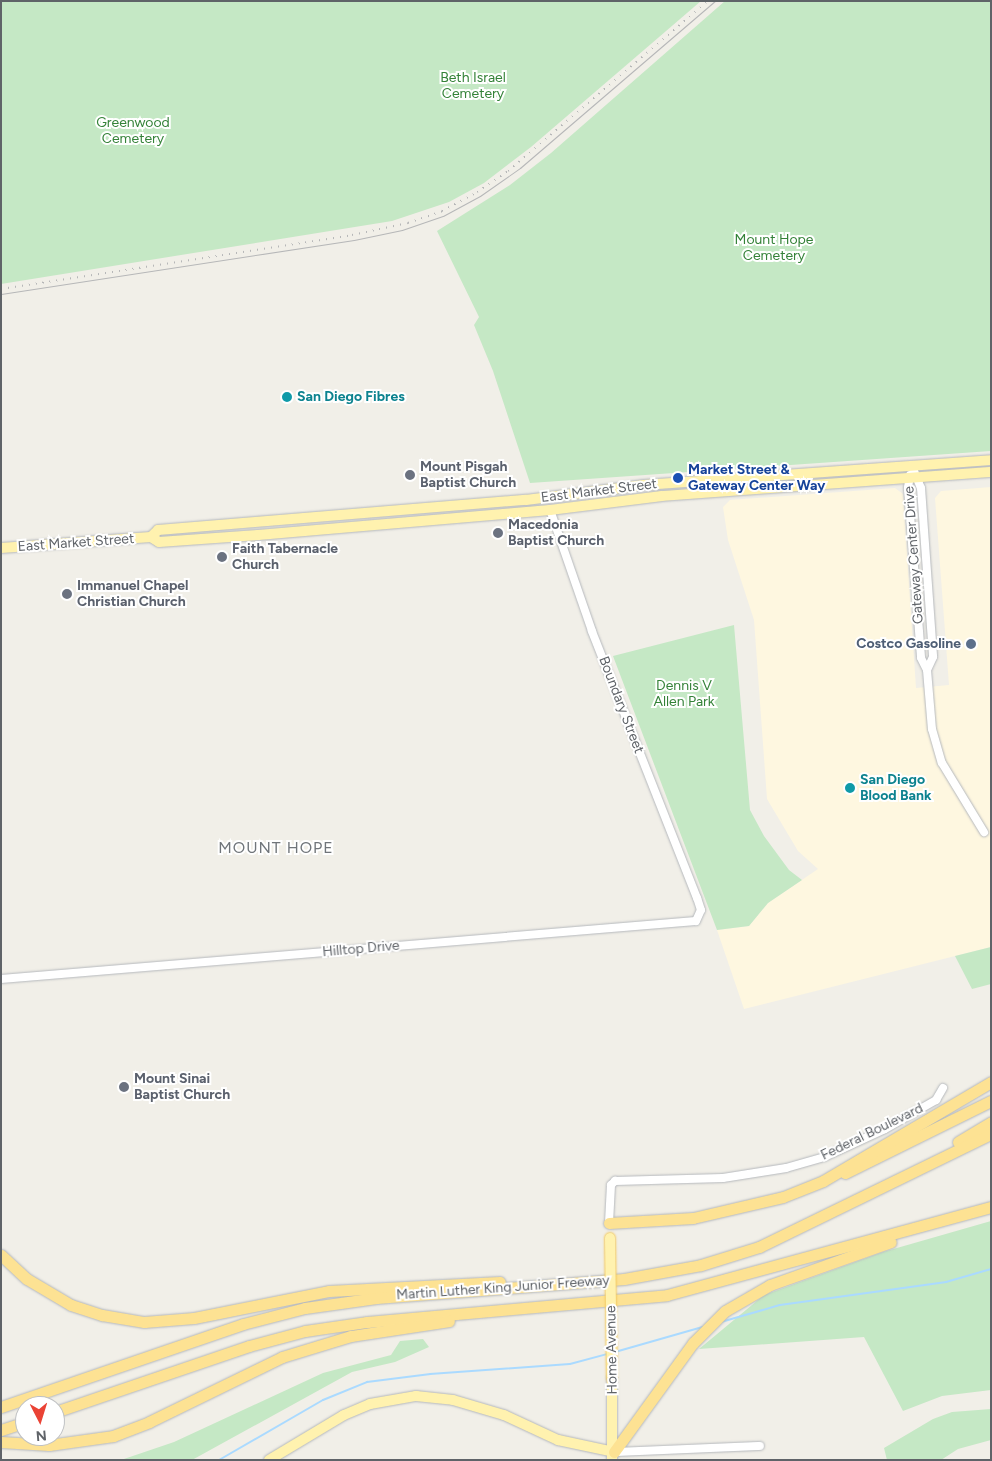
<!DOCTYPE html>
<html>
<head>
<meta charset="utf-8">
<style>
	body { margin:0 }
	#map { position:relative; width:992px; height:1461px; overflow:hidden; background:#f1efe8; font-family:Figtree,sans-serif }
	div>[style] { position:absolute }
	.commercial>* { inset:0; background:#fef7e0 }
	.green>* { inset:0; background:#c5e8c5 }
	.stream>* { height:2px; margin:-1px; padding:0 1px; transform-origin:1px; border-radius:1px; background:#aadaff }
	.roads { filter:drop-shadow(0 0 1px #b5b8bc) drop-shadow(0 0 1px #b5b8bc) }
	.minor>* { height:8px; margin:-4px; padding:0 4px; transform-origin:4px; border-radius:4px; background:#fff }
	.major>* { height:10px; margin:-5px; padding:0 5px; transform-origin:5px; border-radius:5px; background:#fff2af }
	.highway>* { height:11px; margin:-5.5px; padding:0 5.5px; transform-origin:5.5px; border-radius:5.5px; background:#fde293 }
	.tram>* { height:1px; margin:-0.5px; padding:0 0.5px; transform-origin:0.5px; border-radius:0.5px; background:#b6b7b8 }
	.rail>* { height:2px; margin-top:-1px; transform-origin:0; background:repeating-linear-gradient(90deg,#b6b7b8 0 1px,transparent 0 7px) }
	.bridges { filter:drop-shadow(0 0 1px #f2c960) drop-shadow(0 0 1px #f2c960) }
	.major-bridge>* { height:10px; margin:-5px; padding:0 5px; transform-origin:5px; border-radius:5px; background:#fff2af }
	.dots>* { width:14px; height:14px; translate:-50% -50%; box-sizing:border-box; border:2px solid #fff; border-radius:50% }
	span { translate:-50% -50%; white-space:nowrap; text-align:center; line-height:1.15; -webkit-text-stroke:4px #fff; paint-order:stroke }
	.park-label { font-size:14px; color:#348238 }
	.culture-label { font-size:14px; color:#0d838f; font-weight:700 }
	.left { translate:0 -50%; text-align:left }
	.worship-label { font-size:14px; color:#5b616d; font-weight:700 }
	.transit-label { font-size:14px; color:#164399; font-weight:700 }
	.street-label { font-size:14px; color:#5f6368 }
	.service-label { font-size:14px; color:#4e5e75; font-weight:700 }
	.right { translate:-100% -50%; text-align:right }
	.quarter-label { font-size:16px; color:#70757a; letter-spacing:1px }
	.frame { position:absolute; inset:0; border:2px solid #5f6368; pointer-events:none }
	.north { position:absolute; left:15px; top:1396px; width:50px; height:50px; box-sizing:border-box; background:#fff; border:1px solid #bfc1c3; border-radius:50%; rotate:175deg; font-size:14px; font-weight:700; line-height:20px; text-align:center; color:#5f6368 }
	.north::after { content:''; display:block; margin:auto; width:18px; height:22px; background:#ea4335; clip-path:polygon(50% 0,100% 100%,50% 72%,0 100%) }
</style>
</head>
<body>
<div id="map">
	<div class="commercial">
		<i style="clip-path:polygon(991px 487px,991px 947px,744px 1009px,717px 930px,749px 926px,768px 903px,818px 869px,798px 851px,767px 799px,754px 620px,728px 540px,723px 507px,730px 500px,895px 488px,903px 494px,916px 688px,949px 685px,935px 498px,941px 491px)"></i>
	</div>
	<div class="green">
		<i style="clip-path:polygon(1px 1px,701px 1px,531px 147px,484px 183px,449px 202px,392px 221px,1px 284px)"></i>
		<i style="clip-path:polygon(725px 1px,991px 1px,991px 451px,530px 483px,493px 371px,474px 325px,479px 317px,437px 231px,510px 185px,551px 153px)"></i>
		<i style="clip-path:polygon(734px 625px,750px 810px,764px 836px,789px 870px,802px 880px,768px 903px,749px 926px,717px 930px,613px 656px)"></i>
		<i style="clip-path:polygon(991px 947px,991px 984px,972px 989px,955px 956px)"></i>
		<i style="clip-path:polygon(991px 1221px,991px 1390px,942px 1396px,903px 1411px,864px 1337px,699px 1349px,764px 1295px,883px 1252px)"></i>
		<i style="clip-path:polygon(423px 1339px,429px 1347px,395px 1362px,352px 1372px,192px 1460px,121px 1460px,174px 1442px,323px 1373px,391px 1355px,400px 1341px)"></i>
		<i style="clip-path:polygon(991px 1409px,991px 1440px,958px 1449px,941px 1460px,887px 1460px,884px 1448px,933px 1419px,952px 1412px)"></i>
	</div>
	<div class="stream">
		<i style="left:721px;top:1322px;width:61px;rotate:-16.1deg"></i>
		<i style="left:780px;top:1305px;width:168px;rotate:-7.9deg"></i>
		<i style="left:946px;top:1282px;width:47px;rotate:-16.1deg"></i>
		<i style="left:615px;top:1352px;width:91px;rotate:-16deg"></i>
		<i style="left:219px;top:1460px;width:120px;rotate:-30deg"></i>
		<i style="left:323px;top:1400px;width:48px;rotate:-22.2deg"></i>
		<i style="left:367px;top:1382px;width:64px;rotate:-7.2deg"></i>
		<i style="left:430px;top:1374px;width:140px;rotate:-4.1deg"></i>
		<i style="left:570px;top:1364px;width:39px;rotate:-15deg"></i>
	</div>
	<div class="roads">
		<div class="minor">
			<i style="left:912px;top:466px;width:24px;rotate:68deg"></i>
			<i style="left:921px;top:488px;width:169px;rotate:85.9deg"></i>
			<i style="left:933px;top:657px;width:14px;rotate:115deg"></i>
			<i style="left:927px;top:670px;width:59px;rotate:85.2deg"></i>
			<i style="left:932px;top:729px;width:35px;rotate:74deg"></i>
			<i style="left:942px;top:763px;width:81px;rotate:58.7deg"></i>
			<i style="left:910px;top:475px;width:13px;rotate:99deg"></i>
			<i style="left:908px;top:488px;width:170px;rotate:85.6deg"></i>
			<i style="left:921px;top:658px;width:13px;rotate:63deg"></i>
			<i style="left:1px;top:979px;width:697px;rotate:-4.77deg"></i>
			<i style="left:696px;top:921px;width:12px;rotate:-66deg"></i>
			<i style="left:701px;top:910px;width:13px;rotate:-108deg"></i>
			<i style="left:697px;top:898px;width:287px;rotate:-111.5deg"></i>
			<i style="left:592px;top:631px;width:128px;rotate:-109.1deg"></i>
			<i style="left:609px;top:1223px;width:38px;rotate:-87deg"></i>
			<i style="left:611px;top:1185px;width:6px;rotate:-45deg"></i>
			<i style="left:615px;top:1181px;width:108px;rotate:-1.6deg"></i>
			<i style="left:723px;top:1178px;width:64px;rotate:-9deg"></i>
			<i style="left:786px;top:1168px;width:40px;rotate:-16deg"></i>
			<i style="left:824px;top:1157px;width:67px;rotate:-24.7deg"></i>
			<i style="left:885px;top:1129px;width:59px;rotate:-29.6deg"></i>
			<i style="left:936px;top:1100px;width:14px;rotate:-60deg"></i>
			<i style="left:614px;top:1452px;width:146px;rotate:-2.4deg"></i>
		</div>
		<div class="major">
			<i style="left:151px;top:537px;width:10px;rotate:-45deg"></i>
			<i style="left:158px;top:530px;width:369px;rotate:-4.7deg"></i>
			<i style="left:526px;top:500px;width:119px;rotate:-7.2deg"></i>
			<i style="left:644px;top:485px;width:348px;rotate:-4.1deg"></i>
			<i style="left:1px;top:548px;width:150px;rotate:-4.2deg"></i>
			<i style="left:151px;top:537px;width:9px;rotate:32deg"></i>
			<i style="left:159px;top:542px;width:99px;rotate:-4deg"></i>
			<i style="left:258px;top:535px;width:293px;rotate:-4.9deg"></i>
			<i style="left:550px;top:510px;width:113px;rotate:-7.1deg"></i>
			<i style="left:662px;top:496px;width:330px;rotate:-4.2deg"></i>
			<i style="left:269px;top:1460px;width:87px;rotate:-31deg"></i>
			<i style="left:344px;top:1415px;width:28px;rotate:-23deg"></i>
			<i style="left:370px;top:1404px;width:47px;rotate:-9.9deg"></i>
			<i style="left:416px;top:1396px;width:37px;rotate:6deg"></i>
			<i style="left:453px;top:1400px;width:53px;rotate:16.4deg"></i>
			<i style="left:504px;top:1415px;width:60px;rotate:24.8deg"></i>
			<i style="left:558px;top:1440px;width:57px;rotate:12.1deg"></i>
			<i style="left:612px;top:1460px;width:82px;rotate:-90deg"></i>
		</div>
		<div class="highway">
			<i style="left:958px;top:1142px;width:39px;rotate:-31deg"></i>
			<i style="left:845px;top:1173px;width:163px;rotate:-26.3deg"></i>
			<i style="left:609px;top:1223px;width:84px;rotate:-3.4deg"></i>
			<i style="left:693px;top:1218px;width:92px;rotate:-13.1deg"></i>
			<i style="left:783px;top:1197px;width:43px;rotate:-21.8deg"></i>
			<i style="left:823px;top:1181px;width:195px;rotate:-30.5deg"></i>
			<i style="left:1px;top:1255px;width:35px;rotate:43deg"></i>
			<i style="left:27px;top:1279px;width:51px;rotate:30.6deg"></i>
			<i style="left:71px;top:1305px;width:33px;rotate:18deg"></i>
			<i style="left:102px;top:1315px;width:43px;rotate:9.5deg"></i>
			<i style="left:144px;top:1322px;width:50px;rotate:-4.6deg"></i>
			<i style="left:194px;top:1318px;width:138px;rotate:-11.3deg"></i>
			<i style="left:329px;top:1291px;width:171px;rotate:-3deg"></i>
			<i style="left:1px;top:1407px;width:256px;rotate:-18.9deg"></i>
			<i style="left:243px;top:1324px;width:64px;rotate:-14.5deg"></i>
			<i style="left:305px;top:1308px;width:72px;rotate:-8deg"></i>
			<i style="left:376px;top:1298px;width:249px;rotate:-4.4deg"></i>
			<i style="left:624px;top:1279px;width:78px;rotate:-10.3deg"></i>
			<i style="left:701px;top:1265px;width:61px;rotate:-17.2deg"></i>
			<i style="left:759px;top:1247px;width:258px;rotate:-26deg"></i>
			<i style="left:55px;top:1412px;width:205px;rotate:-18.8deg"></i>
			<i style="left:249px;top:1346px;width:58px;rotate:-15deg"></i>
			<i style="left:305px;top:1331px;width:63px;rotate:-8.3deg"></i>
			<i style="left:367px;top:1322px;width:301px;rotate:-5.1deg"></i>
			<i style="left:667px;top:1295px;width:336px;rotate:-15.2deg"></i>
			<i style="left:1px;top:1430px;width:25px;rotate:-18deg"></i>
			<i style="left:1px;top:1442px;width:48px;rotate:3.6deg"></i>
			<i style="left:49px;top:1445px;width:65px;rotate:-8deg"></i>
			<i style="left:113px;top:1436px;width:39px;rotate:-21deg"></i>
			<i style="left:149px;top:1422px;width:148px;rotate:-26deg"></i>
			<i style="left:282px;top:1357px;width:72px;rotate:-16.9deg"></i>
			<i style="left:351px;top:1336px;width:99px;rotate:-8.7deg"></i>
			<i style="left:614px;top:1452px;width:135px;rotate:-54.1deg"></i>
			<i style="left:693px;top:1343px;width:45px;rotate:-45deg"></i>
			<i style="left:725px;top:1311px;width:52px;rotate:-30deg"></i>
			<i style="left:770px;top:1285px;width:128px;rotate:-19.6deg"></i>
		</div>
	</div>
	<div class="tram">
		<i style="left:1px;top:294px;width:357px;rotate:-8.7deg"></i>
		<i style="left:354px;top:240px;width:49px;rotate:-11.8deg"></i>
		<i style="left:402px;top:230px;width:43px;rotate:-18.9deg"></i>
		<i style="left:443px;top:216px;width:42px;rotate:-28.4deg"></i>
		<i style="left:480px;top:196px;width:49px;rotate:-35deg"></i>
		<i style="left:520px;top:168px;width:257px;rotate:-40.6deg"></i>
	</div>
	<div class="rail">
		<i style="left:1px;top:289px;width:355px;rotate:-8.7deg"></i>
		<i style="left:352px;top:235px;width:57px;rotate:-12.1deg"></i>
		<i style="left:408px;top:223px;width:36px;rotate:-19deg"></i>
		<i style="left:442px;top:211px;width:40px;rotate:-28deg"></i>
		<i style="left:477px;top:192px;width:37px;rotate:-34deg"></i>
		<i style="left:508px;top:171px;width:262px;rotate:-40.4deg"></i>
	</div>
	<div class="bridges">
		<div class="major-bridge">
			<i style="left:610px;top:1238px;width:140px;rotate:89.2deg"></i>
		</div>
	</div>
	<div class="dots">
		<i style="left:287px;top:397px;background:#0f9aa8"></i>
		<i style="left:410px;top:475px;background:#6b7280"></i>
		<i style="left:678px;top:478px;background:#1a4fb4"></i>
		<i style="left:498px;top:533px;background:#6b7280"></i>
		<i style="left:222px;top:557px;background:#6b7280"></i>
		<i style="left:67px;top:594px;background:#6b7280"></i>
		<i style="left:971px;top:644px;background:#5c6f8a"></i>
		<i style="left:850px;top:788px;background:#0f9aa8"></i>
		<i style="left:124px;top:1087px;background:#6b7280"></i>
	</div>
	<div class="park-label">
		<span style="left:473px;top:86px">Beth Israel<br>Cemetery</span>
		<span style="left:133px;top:131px">Greenwood<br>Cemetery</span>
		<span style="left:774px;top:248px">Mount Hope<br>Cemetery</span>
		<span style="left:684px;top:694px">Dennis V<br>Allen Park</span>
	</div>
	<div class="culture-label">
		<span class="left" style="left:297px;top:397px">San Diego Fibres</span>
		<span class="left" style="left:860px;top:788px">San Diego<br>Blood Bank</span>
	</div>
	<div class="worship-label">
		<span class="left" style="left:420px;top:475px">Mount Pisgah<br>Baptist Church</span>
		<span class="left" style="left:508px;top:533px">Macedonia<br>Baptist Church</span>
		<span class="left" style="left:232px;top:557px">Faith Tabernacle<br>Church</span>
		<span class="left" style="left:77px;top:594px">Immanuel Chapel<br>Christian Church</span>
		<span class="left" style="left:134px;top:1087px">Mount Sinai<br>Baptist Church</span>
	</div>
	<div class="transit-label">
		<span class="left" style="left:688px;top:478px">Market Street &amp;<br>Gateway Center Way</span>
	</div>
	<div class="street-label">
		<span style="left:599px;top:491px;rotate:-7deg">East Market Street</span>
		<span style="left:76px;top:543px;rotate:-4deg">East Market Street</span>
		<span style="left:914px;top:555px;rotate:-94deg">Gateway Center Drive</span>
		<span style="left:621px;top:705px;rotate:69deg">Boundary Street</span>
		<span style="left:361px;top:949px;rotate:-5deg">Hilltop Drive</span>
		<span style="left:872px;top:1132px;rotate:-26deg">Federal Boulevard</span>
		<span style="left:503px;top:1288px;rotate:-4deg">Martin Luther King Junior Freeway</span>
		<span style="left:612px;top:1350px;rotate:-91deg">Home Avenue</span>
	</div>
	<div class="service-label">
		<span class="right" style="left:961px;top:644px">Costco Gasoline</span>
	</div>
	<div class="quarter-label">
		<span style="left:276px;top:848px">MOUNT HOPE</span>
	</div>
	<div class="frame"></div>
	<div class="north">N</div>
</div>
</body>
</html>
